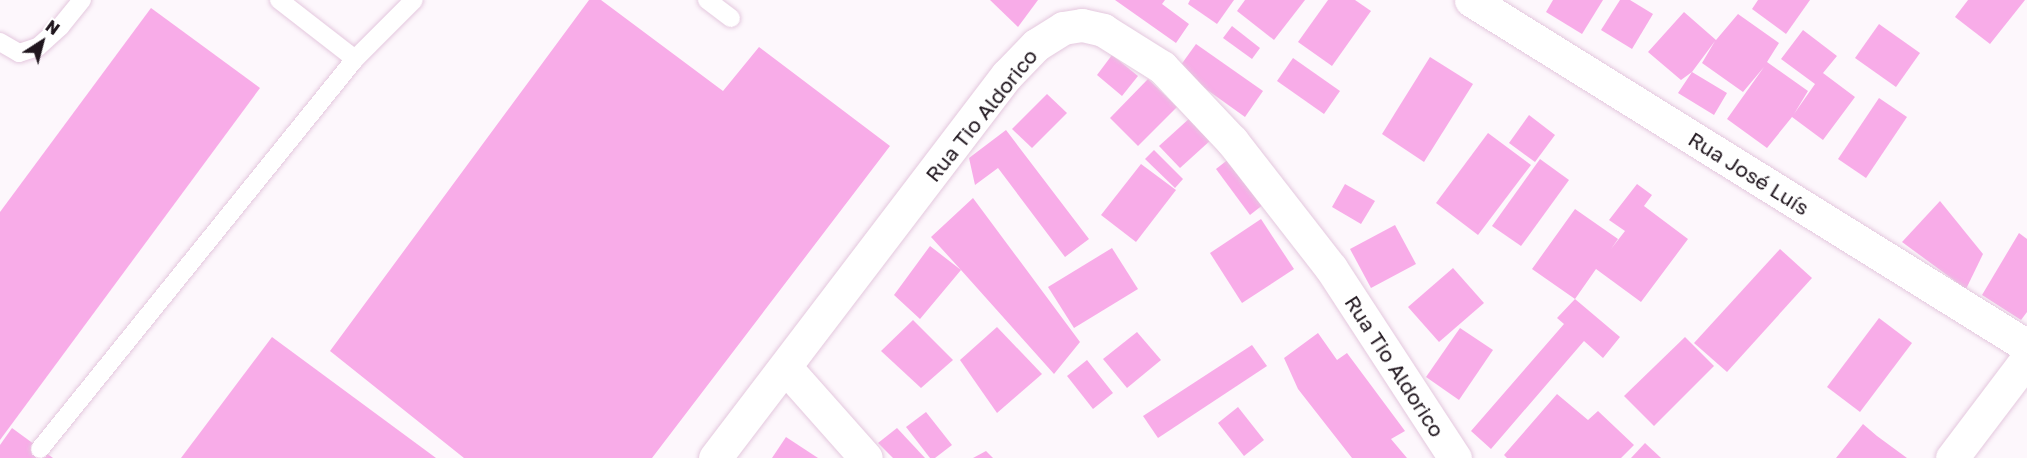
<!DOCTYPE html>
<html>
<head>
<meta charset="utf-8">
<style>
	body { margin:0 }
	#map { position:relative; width:2027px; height:458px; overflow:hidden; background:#fdf7fc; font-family:"Golos Text",sans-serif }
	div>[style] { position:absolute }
	.building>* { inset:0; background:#f8ace8 }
	.roads { filter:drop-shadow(0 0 2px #e4c8de) drop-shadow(0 0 2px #e4c8de) }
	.service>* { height:18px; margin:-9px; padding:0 9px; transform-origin:9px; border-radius:9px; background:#fff }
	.minor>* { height:33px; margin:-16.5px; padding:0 16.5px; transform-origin:16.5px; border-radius:16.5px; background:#fff }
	span { translate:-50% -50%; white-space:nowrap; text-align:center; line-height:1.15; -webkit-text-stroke:4.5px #fff; paint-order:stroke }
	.street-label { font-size:21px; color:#20161e }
	.north { position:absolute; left:12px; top:12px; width:60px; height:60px; -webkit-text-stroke:4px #fff; paint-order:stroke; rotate:36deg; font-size:16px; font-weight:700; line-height:24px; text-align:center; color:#20161e }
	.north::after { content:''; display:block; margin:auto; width:21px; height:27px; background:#20161e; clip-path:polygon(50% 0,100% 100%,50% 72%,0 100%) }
</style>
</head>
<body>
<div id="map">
	<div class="building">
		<i style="clip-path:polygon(589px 0,601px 0,723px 91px,759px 47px,890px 146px,652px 458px,464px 458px,330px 351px)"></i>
		<i style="clip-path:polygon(990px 0,1038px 0,1018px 27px)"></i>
		<i style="clip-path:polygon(1115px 0,1165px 0,1162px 4px,1189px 24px,1176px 43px)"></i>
		<i style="clip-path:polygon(1190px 0,1234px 0,1217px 24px,1188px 4px)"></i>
		<i style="clip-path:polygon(1245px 0,1305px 0,1274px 40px,1237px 11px)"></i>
		<i style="clip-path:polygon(1328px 0,1355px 0,1371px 11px,1332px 66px,1298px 42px)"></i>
		<i style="clip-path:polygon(1553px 0,1603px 0,1582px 34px,1546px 12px)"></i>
		<i style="clip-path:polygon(1620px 0,1630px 0,1653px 14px,1632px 49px,1601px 30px)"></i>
		<i style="clip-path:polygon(1758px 0,1810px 0,1786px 34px,1752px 9px)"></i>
		<i style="clip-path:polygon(1968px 0,2025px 0,1990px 44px,1955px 17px)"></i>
		<i style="clip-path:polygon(151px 8px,260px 88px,0 440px,0 212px)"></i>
		<i style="clip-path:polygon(1684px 12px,1716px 40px,1738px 14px,1779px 43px,1767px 62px,1808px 91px,1794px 114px,1815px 84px,1781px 59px,1803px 30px,1837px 56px,1823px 73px,1855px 97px,1823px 140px,1792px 117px,1767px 148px,1727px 119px,1764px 67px,1743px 92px,1702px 63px,1715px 41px,1692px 72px,1727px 93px,1714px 115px,1678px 93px,1692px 72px,1681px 80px,1648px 52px)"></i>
		<i style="clip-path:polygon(1879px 24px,1920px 53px,1896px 87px,1855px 58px)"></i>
		<i style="clip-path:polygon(1232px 26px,1260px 48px,1252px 59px,1223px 38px)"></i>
		<i style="clip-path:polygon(1196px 44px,1263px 91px,1245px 117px,1178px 69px)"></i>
		<i style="clip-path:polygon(1112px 55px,1138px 76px,1122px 96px,1097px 75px)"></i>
		<i style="clip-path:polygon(1430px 57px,1473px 84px,1424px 162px,1382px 134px)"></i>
		<i style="clip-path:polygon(1293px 58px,1340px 91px,1324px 114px,1277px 81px)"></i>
		<i style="clip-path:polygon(1148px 79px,1177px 107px,1138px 146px,1110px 118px)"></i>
		<i style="clip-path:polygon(1047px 94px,1067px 113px,1032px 148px,1012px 129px)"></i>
		<i style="clip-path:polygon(1879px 98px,1907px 117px,1866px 178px,1838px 159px)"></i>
		<i style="clip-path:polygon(1529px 115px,1555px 135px,1535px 162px,1509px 143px)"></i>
		<i style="clip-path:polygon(1191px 117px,1212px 139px,1180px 168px,1159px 146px)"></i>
		<i style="clip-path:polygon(1006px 130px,1089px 239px,1065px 257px,998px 168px,975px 185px,969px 158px)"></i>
		<i style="clip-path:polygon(1488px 133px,1531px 165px,1478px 235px,1436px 203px)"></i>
		<i style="clip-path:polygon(1154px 150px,1183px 179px,1175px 188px,1145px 159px)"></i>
		<i style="clip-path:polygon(1230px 158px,1264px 204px,1250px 215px,1216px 169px)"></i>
		<i style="clip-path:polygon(1540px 159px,1569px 180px,1521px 246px,1492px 226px)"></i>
		<i style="clip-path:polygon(1141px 164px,1176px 190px,1136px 242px,1101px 215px)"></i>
		<i style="clip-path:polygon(1345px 184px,1375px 201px,1361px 224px,1332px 207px)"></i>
		<i style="clip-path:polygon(1637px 184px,1652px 195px,1644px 206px,1688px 239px,1641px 302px,1596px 269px,1575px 299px,1532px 269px,1575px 209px,1618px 239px,1611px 249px,1625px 231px,1609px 220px)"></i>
		<i style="clip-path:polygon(973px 198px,1080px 342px,1054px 374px,961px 270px,920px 319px,894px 295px,930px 246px,961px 270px,931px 237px)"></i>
		<i style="clip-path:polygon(1940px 201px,1983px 254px,1966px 289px,1902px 242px)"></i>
		<i style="clip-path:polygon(1261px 219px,1294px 269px,1242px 303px,1210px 253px)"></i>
		<i style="clip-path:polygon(1395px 225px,1416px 264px,1371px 288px,1350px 249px)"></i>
		<i style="clip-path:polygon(2019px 233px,2027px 239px,2027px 312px,2021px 320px,1982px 295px)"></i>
		<i style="clip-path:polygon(1112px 248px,1138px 289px,1074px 328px,1048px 287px)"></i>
		<i style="clip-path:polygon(1780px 249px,1812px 278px,1727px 372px,1694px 343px)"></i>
		<i style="clip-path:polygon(1453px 268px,1484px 303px,1439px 342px,1408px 307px)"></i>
		<i style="clip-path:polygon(1575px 299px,1620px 337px,1603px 358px,1584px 341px,1491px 449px,1471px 431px,1564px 324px,1557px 318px)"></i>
		<i style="clip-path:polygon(1879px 318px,1912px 343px,1860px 412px,1827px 387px)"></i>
		<i style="clip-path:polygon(913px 320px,953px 360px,921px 388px,881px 351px)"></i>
		<i style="clip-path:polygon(997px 327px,1042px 374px,997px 413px,960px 360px)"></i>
		<i style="clip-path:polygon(1460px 328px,1493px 350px,1459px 400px,1426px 377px)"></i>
		<i style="clip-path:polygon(1137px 332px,1161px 360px,1127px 388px,1103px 359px)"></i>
		<i style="clip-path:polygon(1318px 333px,1337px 360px,1347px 353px,1405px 431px,1391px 439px,1407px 458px,1352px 458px,1298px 389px,1284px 358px)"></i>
		<i style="clip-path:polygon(272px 337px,436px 458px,181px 458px)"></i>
		<i style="clip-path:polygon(1685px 337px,1714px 366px,1654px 426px,1624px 396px)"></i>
		<i style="clip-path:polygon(1252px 345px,1267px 366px,1158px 438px,1143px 416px)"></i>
		<i style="clip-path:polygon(1087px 360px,1113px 393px,1093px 409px,1067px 376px)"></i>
		<i style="clip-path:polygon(1557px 394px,1588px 420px,1598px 411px,1634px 445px,1621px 458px,1507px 458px,1504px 455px)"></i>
		<i style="clip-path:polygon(1238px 407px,1264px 440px,1244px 456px,1218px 423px)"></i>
		<i style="clip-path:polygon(926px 412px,952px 445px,935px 458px,930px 458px,906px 427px)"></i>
		<i style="clip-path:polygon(1863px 424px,1877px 436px,1907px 458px,1836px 458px)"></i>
		<i style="clip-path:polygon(12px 428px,53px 458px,0 458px,0 445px)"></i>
		<i style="clip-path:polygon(897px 428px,925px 458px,893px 458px,878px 443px)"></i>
		<i style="clip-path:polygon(786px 437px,818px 458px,772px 458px)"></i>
		<i style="clip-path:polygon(1645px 443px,1661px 458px,1631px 458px)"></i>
		<i style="clip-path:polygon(986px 451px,993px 458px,973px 458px)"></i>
	</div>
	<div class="roads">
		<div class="service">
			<i style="left:279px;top:0;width:96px;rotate:37.8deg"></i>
			<i style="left:707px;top:0;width:30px;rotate:37deg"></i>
			<i style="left:0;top:42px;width:22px;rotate:30deg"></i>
			<i style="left:19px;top:53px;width:20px;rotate:-18deg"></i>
			<i style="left:38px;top:47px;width:30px;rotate:-42deg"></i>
			<i style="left:60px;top:27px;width:35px;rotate:-51deg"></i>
			<i style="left:40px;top:449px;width:501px;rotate:-51.07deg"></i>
			<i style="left:355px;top:59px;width:83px;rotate:-45deg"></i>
		</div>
		<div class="minor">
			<i style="left:1471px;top:0;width:655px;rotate:31.89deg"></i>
			<i style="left:786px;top:368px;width:120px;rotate:48.4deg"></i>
			<i style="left:715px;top:458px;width:482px;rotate:-52.7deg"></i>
			<i style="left:1007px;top:75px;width:42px;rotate:-46deg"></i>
			<i style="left:1036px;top:45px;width:32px;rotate:-32deg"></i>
			<i style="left:1063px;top:28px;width:19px;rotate:-9deg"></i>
			<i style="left:1082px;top:25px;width:22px;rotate:13deg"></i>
			<i style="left:1103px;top:30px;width:70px;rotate:32.1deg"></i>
			<i style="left:1162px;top:67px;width:102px;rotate:46.6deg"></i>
			<i style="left:1232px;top:141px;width:161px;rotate:52.1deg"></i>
			<i style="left:1331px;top:268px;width:227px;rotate:56.9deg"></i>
			<i style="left:1952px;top:458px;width:124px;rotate:-52.9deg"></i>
		</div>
	</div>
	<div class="street-label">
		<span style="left:981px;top:115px;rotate:-51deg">Rua Tio Aldorico</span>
		<span style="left:1749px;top:173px;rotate:32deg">Rua José Luís</span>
		<span style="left:1395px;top:366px;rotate:57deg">Rua Tio Aldorico</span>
	</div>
	<div class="north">N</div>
</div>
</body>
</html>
